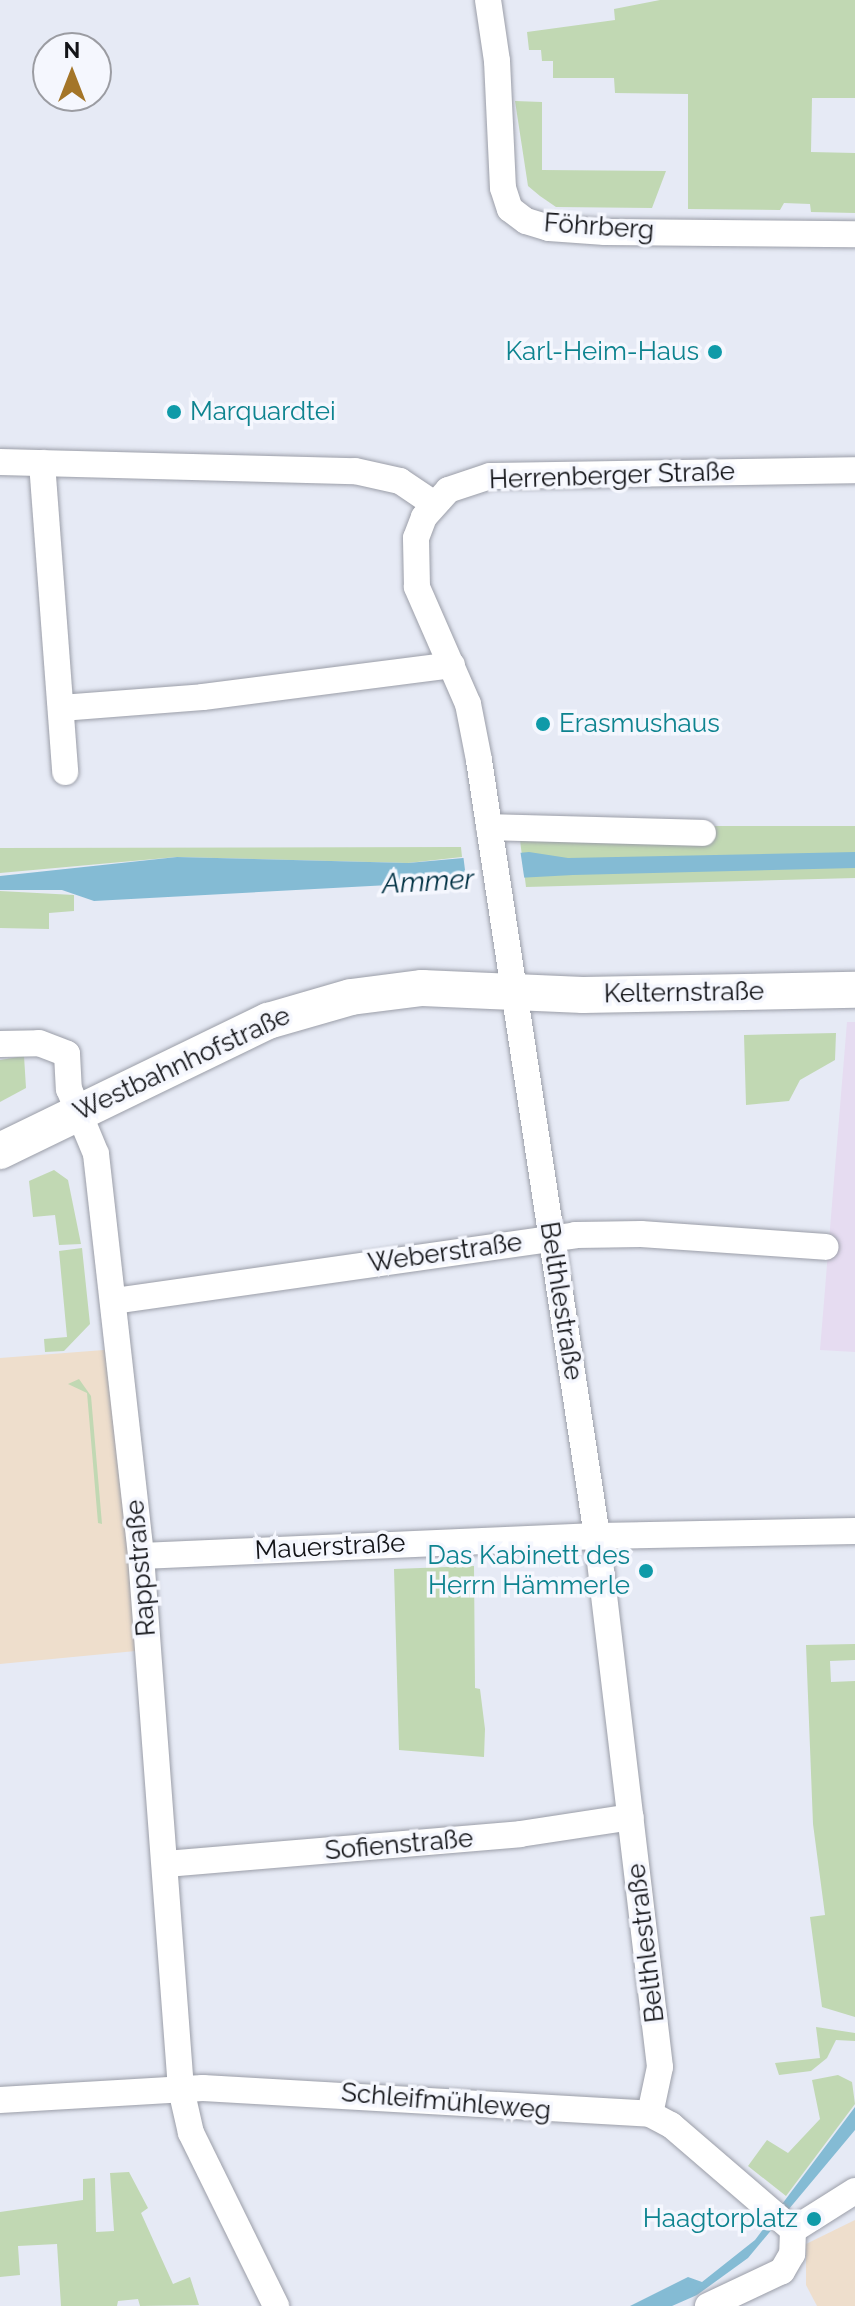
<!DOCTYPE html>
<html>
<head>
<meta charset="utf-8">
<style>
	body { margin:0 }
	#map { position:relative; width:855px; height:2306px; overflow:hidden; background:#e6eaf5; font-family:Raleway,sans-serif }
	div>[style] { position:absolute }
	.commercial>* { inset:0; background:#eedecc }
	.education>* { inset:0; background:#e6dcf1 }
	.green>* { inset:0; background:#c1d8b3 }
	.water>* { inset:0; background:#84bbd4 }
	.pier>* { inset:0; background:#e6eaf5 }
	.roads { filter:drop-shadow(0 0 2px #9b9ea8) drop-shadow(0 0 2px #9b9ea8) }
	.minor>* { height:26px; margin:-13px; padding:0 13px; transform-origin:13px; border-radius:13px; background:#fff }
	.secondary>* { height:36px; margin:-18px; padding:0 18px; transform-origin:18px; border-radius:18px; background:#fff }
	.dots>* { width:22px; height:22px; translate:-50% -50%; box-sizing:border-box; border:4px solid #f5f7fe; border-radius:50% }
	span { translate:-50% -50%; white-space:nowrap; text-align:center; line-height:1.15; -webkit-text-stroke:7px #f5f7fe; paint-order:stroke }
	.street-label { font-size:26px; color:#131418 }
	.culture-label { font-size:26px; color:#0d838f }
	.right { translate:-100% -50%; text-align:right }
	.left { translate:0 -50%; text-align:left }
	.water-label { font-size:28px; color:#003143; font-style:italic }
	.north { position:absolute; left:32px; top:32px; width:80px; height:80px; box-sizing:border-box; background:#f5f7fe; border:2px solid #9b9ca2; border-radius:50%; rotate:0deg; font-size:22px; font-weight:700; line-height:32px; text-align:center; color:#131418 }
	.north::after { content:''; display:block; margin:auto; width:28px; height:36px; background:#a47528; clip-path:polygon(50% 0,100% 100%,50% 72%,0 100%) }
</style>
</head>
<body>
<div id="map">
	<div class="commercial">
		<i style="clip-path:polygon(117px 1349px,146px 1650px,0 1664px,0 1358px)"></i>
		<i style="clip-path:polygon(855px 2220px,855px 2306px,817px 2306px,806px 2285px,806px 2244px)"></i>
	</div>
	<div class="education">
		<i style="clip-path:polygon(847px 1022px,855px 1022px,855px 1352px,820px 1350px)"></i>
	</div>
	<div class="green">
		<i style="clip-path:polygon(660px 0,855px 0,855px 98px,812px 98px,811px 152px,855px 153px,855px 213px,811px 212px,810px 204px,784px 203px,780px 210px,688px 209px,688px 94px,615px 93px,614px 78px,553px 78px,553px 61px,542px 61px,541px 50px,529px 50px,527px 32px,615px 20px,614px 9px)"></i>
		<i style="clip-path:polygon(515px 101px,542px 102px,542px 170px,666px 171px,652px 208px,556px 207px,540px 196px,528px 186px)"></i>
		<i style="clip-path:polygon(700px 826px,855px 826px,855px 878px,526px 887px,520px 840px)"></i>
		<i style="clip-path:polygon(461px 847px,462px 857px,408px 863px,177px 857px,0 873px,0 848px)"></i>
		<i style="clip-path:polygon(0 891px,74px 895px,74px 911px,49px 913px,49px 929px,0 928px)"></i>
		<i style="clip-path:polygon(836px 1033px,835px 1060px,800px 1080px,789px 1101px,746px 1105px,744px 1035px)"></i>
		<i style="clip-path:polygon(24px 1056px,26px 1088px,0 1102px,0 1060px)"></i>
		<i style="clip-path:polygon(54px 1170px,68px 1180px,81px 1244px,59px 1245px,55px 1215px,33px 1217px,29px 1181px)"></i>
		<i style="clip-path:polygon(82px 1248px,90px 1324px,64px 1351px,45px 1352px,44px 1339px,67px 1337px,59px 1251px)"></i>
		<i style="clip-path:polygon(79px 1379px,91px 1396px,102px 1524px,98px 1523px,87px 1393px,68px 1384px)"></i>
		<i style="clip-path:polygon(474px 1566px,475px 1688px,480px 1689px,485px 1729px,484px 1757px,399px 1750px,394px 1569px)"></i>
		<i style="clip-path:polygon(855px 1644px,855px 1660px,830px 1661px,831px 1682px,855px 1681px,855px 2017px,822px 2007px,810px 1917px,825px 1915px,813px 1824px,806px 1645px)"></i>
		<i style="clip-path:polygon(816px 2027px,855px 2033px,855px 2041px,836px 2040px,827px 2058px,811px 2071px,779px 2075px,775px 2063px,820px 2058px)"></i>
		<i style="clip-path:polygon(838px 2075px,852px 2082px,855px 2104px,786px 2196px,748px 2166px,767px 2140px,788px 2153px,820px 2119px,812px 2080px)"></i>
		<i style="clip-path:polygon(129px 2172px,148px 2208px,141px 2213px,173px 2284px,190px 2277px,199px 2305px,140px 2306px,138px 2299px,118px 2301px,117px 2306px,61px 2306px,57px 2244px,18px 2246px,20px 2275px,0 2277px,0 2212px,83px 2200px,83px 2179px,95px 2178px,96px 2232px,114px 2231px,110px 2173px)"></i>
	</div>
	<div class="water">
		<i style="clip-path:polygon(529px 852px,568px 858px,855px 852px,855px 868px,573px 875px,94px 901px,62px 890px,0 890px,0 876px,177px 857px,408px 863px)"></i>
		<i style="clip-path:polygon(855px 2107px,855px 2130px,748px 2258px,697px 2295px,672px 2306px,630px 2306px,688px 2277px,702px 2282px,755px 2240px)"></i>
	</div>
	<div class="pier">
		<i style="clip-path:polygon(520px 849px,525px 883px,467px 886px,463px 854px)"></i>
	</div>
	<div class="roads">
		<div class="minor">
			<i style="left:488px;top:0;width:62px;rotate:81.6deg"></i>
			<i style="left:497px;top:61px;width:127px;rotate:87.3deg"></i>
			<i style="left:503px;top:188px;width:22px;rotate:72deg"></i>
			<i style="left:510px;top:209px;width:20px;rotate:37deg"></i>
			<i style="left:526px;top:221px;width:24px;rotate:17deg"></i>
			<i style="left:549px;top:228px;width:56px;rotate:4.1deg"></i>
			<i style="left:605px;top:232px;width:250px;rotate:0.5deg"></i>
			<i style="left:0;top:462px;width:355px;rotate:1.5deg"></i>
			<i style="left:355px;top:471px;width:46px;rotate:12.5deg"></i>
			<i style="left:400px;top:481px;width:40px;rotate:34deg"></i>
			<i style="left:42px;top:463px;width:310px;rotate:85.7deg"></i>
			<i style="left:61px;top:708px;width:142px;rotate:-4.4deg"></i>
			<i style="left:203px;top:697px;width:251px;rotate:-7.3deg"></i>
			<i style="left:489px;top:827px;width:214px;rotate:1.6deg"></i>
			<i style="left:0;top:1044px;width:39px;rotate:-1deg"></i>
			<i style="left:39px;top:1043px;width:30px;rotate:21deg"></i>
			<i style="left:67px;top:1054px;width:35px;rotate:87deg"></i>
			<i style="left:69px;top:1089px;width:70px;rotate:67.4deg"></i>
			<i style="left:96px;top:1154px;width:405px;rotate:83.6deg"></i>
			<i style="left:141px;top:1556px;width:534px;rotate:85.71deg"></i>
			<i style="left:181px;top:2089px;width:45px;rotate:77.2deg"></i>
			<i style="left:191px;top:2133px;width:193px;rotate:63.8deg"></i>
			<i style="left:114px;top:1301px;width:466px;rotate:-8.1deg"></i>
			<i style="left:575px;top:1235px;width:66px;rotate:-0.9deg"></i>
			<i style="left:641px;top:1234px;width:185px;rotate:4deg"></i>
			<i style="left:141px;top:1556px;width:456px;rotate:-2.5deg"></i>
			<i style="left:597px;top:1536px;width:258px;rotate:-1.1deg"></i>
			<i style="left:166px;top:1864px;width:355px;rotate:-4.8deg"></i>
			<i style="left:520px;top:1834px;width:112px;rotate:-8.7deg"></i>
			<i style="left:0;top:2100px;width:203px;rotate:-3.4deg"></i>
			<i style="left:203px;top:2088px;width:448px;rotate:3.3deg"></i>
			<i style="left:650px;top:2114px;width:24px;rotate:28deg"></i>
			<i style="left:671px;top:2125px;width:161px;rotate:40.7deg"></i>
			<i style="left:793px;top:2230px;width:24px;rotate:92deg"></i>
			<i style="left:792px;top:2254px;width:20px;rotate:120deg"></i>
			<i style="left:782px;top:2271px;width:82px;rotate:154.7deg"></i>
			<i style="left:650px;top:2114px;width:48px;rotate:-78deg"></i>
			<i style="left:660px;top:2067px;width:535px;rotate:-96.77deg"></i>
			<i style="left:597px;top:1536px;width:785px;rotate:-98.65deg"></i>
			<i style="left:479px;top:760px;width:57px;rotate:-101.1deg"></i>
			<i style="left:468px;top:704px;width:128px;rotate:-113.6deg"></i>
			<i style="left:417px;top:587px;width:49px;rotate:-91.2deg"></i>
			<i style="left:416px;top:538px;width:22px;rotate:-69deg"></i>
			<i style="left:424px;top:517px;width:36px;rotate:-48deg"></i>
			<i style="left:448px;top:490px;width:44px;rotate:-18.4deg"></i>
			<i style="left:490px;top:476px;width:365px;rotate:-0.9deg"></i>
			<i style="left:793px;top:2230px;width:73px;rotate:-32.2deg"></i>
		</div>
		<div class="secondary">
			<i style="left:0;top:1151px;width:298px;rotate:-25.9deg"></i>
			<i style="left:268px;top:1021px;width:86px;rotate:-16.1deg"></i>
			<i style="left:351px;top:997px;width:72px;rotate:-7.2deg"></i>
			<i style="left:422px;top:988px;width:161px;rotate:2.5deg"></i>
			<i style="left:583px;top:995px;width:272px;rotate:-1.1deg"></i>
		</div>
	</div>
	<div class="dots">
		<i style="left:715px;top:352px;background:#0f9aa8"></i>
		<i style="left:174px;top:412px;background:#0f9aa8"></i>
		<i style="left:543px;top:724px;background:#0f9aa8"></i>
		<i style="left:646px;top:1571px;background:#0f9aa8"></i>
		<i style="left:814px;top:2219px;background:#0f9aa8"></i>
	</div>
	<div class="street-label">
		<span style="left:599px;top:227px;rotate:4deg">Föhrberg</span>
		<span style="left:612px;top:476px;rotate:-2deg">Herrenberger Straße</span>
		<span style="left:684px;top:993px;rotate:-1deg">Kelternstraße</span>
		<span style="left:182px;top:1064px;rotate:-25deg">Westbahnhofstraße</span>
		<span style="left:445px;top:1253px;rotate:-8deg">Weberstraße</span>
		<span style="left:561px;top:1301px;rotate:81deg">Belthlestraße</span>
		<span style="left:330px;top:1547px;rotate:-3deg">Mauerstraße</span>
		<span style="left:141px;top:1568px;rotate:-95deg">Rappstraße</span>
		<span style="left:399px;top:1845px;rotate:-5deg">Sofienstraße</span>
		<span style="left:646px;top:1943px;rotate:-97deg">Belthlestraße</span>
		<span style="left:446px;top:2102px;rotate:5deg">Schleifmühleweg</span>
	</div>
	<div class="culture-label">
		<span class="right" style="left:699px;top:352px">Karl-Heim-Haus</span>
		<span class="left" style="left:190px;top:412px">Marquardtei</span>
		<span class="left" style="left:559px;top:724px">Erasmushaus</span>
		<span class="right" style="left:630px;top:1571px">Das Kabinett des<br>Herrn Hämmerle</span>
		<span class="right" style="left:798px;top:2219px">Haagtorplatz</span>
	</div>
	<div class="water-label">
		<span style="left:428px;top:882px;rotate:-3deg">Ammer</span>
	</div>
	<div class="north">N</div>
</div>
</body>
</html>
